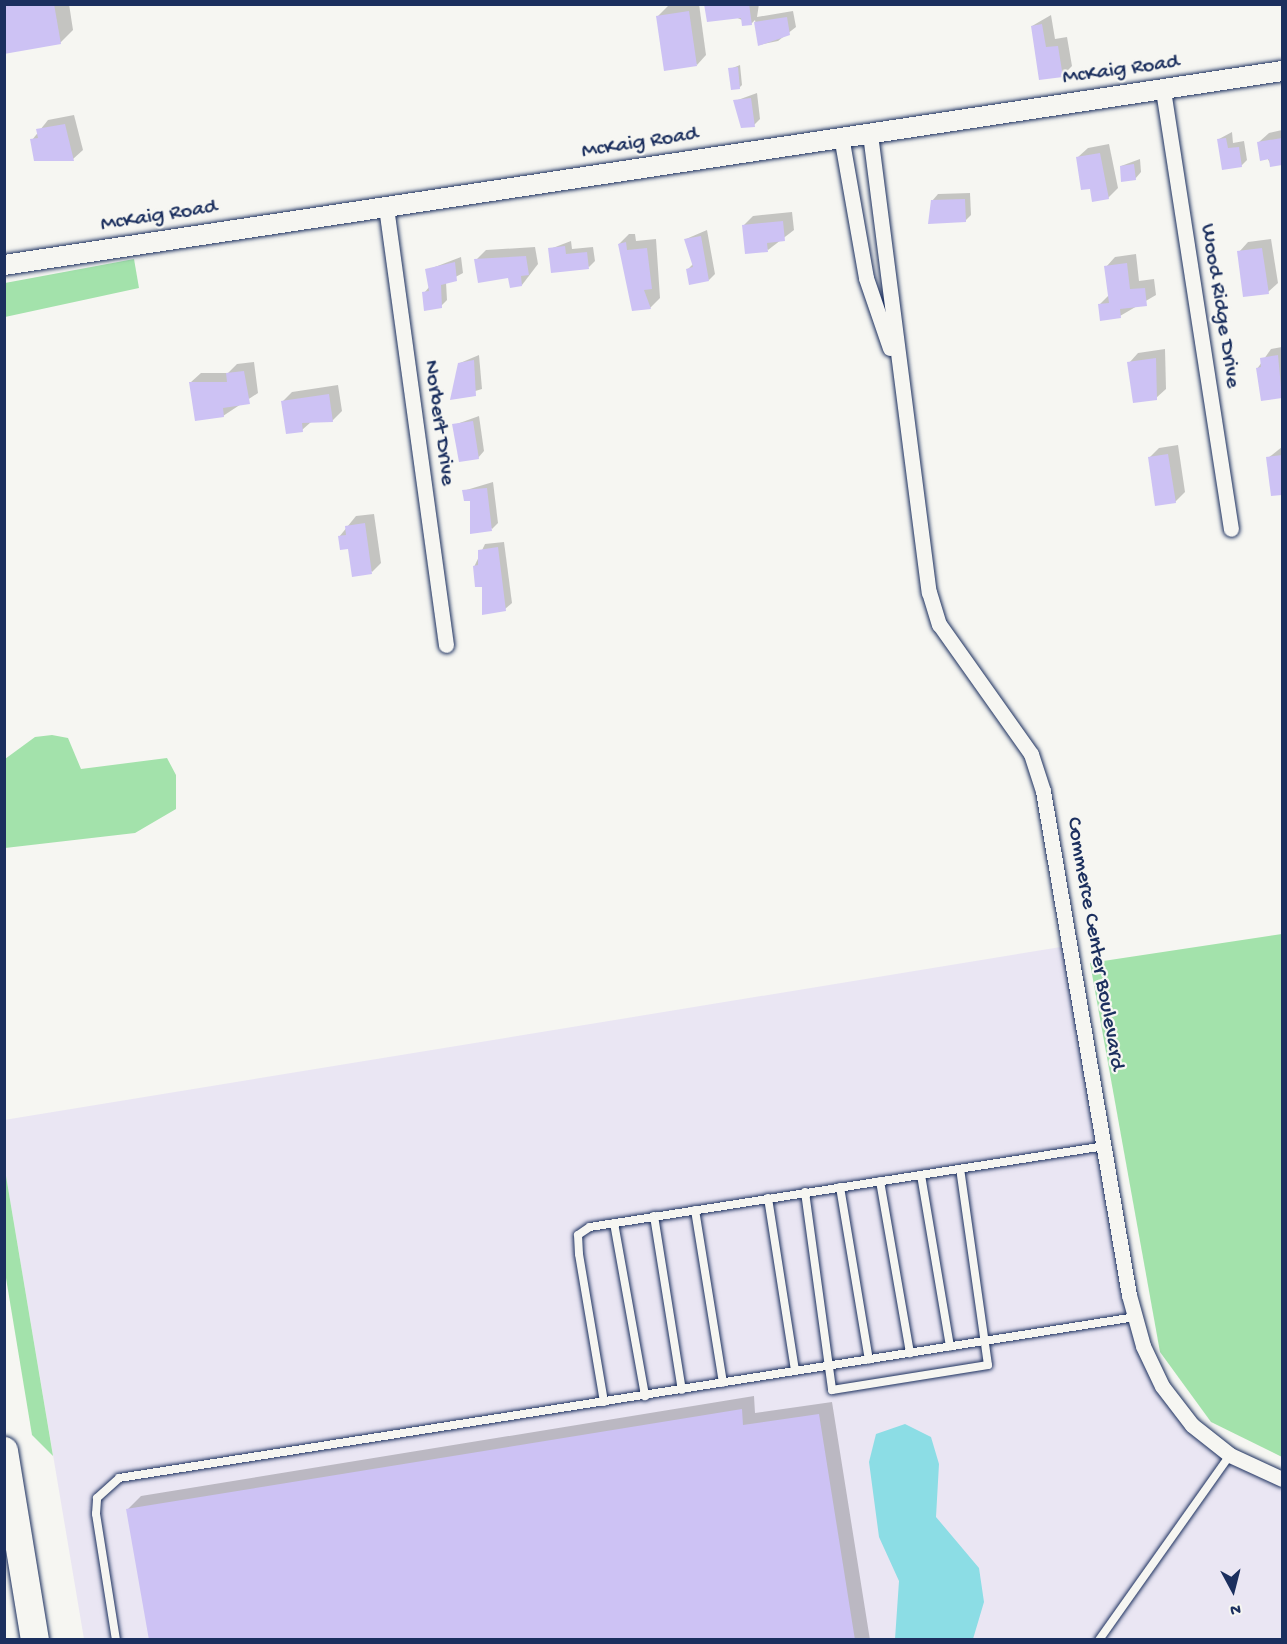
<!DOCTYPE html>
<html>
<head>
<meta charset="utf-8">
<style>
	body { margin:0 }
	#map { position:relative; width:1287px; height:1644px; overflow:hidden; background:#f6f6f2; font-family:"Gochi Hand",sans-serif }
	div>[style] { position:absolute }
	.built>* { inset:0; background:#eae6f3 }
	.green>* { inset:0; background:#a3e2ab }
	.water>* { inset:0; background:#8cdde5 }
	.shadow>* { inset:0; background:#0003 }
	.building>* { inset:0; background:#cdc2f4 }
	.roads { filter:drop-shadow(0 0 2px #1b2f5e) drop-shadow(0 0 2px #1b2f5e) }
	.service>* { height:8px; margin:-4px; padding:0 4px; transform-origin:4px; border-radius:4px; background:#f6f6f2 }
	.minor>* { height:15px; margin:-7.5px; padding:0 7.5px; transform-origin:7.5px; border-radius:7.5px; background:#f6f6f2 }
	.tertiary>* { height:20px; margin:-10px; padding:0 10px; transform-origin:10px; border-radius:10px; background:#f6f6f2 }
	.motorway>* { height:28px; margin:-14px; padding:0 14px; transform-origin:14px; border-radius:14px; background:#f6f6f2 }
	span { translate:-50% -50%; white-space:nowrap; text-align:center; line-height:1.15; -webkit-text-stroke:4.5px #f6f6f2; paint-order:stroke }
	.street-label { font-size:22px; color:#1b2f5e }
	.frame { position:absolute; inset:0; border:6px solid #1b2f5e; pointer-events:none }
	.north { position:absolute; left:1203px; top:1560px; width:60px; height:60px; -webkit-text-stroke:4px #f6f6f2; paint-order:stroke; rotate:173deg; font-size:16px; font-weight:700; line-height:24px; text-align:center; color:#1b2f5e }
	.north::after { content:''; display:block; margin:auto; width:21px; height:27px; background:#1b2f5e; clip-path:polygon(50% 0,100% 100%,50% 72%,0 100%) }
</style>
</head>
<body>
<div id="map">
	<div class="built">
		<i style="clip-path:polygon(1073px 945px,1143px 1346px,1192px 1425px,1282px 1479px,1282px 1639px,84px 1639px,5px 1170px,4px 1120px)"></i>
	</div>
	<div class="green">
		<i style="clip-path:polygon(134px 259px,139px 288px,5px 317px,5px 283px)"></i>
		<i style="clip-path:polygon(52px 735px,68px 738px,81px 769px,167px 758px,176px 775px,176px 809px,135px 833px,5px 848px,5px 759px,35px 737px)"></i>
		<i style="clip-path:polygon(1282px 934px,1282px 1457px,1211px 1422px,1160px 1352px,1090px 963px)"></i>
		<i style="clip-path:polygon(5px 1170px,53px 1456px,32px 1435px,5px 1272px)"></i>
	</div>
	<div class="water">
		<i style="clip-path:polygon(905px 1424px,931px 1437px,939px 1464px,936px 1517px,979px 1568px,984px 1602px,973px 1639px,895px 1639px,899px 1581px,879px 1537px,869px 1462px,876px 1434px)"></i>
	</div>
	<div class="shadow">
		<i style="clip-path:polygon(4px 4px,69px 4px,73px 30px,60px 43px)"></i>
		<i style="clip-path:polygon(699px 4px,706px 55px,697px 65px,658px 16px,668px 6px)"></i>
		<i style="clip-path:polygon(706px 4px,759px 4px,757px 17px,793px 11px,796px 27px,778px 41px,759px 45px,755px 20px,751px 24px)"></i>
		<i style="clip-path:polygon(1051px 15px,1055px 39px,1067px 37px,1072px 66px,1062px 76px,1032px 26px)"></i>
		<i style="clip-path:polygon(740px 65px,742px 85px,739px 88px,730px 69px)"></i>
		<i style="clip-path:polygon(757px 93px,760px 119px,754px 125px,735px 101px)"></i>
		<i style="clip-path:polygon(74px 115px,83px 150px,73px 159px,32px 140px,48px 120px)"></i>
		<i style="clip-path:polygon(1282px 130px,1282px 163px,1271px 165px,1259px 142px,1269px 133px)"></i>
		<i style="clip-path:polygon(1232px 132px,1233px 143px,1244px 141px,1247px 160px,1241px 166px,1219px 139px)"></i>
		<i style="clip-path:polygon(1109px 144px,1118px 188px,1108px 198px,1092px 187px,1078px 157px,1088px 148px)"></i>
		<i style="clip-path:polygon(1140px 159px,1141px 172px,1135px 179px,1121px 166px)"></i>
		<i style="clip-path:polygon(970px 193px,971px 215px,965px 221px,932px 201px,938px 194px)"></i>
		<i style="clip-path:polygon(792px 212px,794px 230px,768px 250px,743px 226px,753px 216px)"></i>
		<i style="clip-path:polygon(707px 230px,715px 274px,709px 280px,688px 269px,693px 264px,686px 239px)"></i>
		<i style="clip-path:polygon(629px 234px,635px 234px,636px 241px,656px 239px,660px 298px,650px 308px,619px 244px)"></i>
		<i style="clip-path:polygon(1271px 239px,1278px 283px,1268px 292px,1239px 252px,1248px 242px)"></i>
		<i style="clip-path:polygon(571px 241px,572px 249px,593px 247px,595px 261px,589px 267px,550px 249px)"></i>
		<i style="clip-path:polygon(535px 247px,538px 264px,522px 285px,476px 260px,486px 250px)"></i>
		<i style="clip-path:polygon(1136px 254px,1139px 281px,1154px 279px,1156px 295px,1120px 316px,1099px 305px,1109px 295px,1106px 267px,1115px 257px)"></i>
		<i style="clip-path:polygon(461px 257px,463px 273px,446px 282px,447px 300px,441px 306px,424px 293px,430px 286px,427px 270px)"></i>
		<i style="clip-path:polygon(1282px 347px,1282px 397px,1262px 400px,1257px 369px,1271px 349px)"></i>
		<i style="clip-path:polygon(1165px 349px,1166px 389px,1156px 398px,1129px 363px,1138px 353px)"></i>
		<i style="clip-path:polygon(479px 355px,482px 389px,452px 398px,460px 363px)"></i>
		<i style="clip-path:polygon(254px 362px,258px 393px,223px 416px,191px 382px,201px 373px,228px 373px,237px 364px)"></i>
		<i style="clip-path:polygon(338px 385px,342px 411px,332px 421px,311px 422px,302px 430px,283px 401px,292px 392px)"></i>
		<i style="clip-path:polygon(479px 416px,484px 451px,478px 458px,454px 425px)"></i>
		<i style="clip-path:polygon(1178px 445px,1185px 492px,1175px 502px,1149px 458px,1159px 448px)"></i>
		<i style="clip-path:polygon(1282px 447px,1282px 493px,1273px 495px,1268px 458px)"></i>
		<i style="clip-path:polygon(493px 482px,498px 523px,492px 529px,463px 491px)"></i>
		<i style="clip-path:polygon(374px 514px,381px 563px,372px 572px,339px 537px,356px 516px)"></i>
		<i style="clip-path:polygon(504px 542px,512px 603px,505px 609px,474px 567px,485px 544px)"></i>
		<i style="clip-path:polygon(754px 1396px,755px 1413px,832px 1402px,870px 1640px,151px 1640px,128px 1509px,141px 1496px)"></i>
	</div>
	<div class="building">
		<i style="clip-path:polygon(4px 4px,54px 4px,61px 44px,4px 54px)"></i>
		<i style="clip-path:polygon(704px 4px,749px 4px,752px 25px,742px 26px,741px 18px,707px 22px)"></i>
		<i style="clip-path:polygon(689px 11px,697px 66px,664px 71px,656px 16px)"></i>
		<i style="clip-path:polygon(787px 17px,790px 35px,758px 46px,754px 22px)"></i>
		<i style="clip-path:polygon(1042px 24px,1046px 47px,1058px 46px,1063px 77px,1039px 80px,1031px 26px)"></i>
		<i style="clip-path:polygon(738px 67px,740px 89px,731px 90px,728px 68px)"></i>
		<i style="clip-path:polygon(751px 98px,755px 127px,741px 128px,733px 100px)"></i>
		<i style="clip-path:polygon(65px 124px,74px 161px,34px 161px,30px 139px,38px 138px,36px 129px)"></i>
		<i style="clip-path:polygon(1226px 138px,1228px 148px,1239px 147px,1242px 167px,1222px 170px,1217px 139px)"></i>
		<i style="clip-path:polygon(1282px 138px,1282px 165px,1270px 167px,1269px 159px,1260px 161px,1257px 142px)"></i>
		<i style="clip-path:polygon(1100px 153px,1109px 199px,1092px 202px,1090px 189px,1081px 190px,1076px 157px)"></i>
		<i style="clip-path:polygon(1134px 164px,1136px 180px,1121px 182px,1120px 166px)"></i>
		<i style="clip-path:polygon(965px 199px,966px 222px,928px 224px,931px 200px)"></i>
		<i style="clip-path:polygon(783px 221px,785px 241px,767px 243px,768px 252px,745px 254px,742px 225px)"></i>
		<i style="clip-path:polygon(701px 236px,709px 281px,689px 285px,686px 269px,693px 267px,684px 239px)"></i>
		<i style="clip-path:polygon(626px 242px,627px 250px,647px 248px,652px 289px,644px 290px,651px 309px,632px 311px,618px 244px)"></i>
		<i style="clip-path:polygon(565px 246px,566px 254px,587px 252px,589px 269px,551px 273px,548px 248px)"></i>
		<i style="clip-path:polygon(1262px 248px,1269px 294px,1243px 297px,1237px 251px)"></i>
		<i style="clip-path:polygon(526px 256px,529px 275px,521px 276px,522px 286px,510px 288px,508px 278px,478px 283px,474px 259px)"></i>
		<i style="clip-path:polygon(455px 262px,457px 281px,441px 285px,442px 308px,424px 311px,422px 292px,429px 291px,425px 269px)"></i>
		<i style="clip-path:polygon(1127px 263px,1130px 289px,1145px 288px,1147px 306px,1120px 309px,1121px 318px,1100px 321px,1098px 304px,1109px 303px,1104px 266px)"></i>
		<i style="clip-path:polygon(1278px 355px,1282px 398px,1261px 401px,1256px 368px,1261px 367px,1260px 358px)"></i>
		<i style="clip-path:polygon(1156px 358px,1157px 400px,1133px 403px,1127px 362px)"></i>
		<i style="clip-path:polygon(474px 360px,476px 396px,450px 400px,458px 363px)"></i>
		<i style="clip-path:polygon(244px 371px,250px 404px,223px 408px,224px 417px,195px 421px,189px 382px,227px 382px,226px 373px)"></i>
		<i style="clip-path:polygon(329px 394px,333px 422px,302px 423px,303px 432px,286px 434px,281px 401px)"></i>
		<i style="clip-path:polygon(473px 421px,479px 459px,459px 462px,452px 424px)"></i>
		<i style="clip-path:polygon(1168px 454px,1176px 503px,1155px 506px,1148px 457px)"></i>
		<i style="clip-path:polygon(1282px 455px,1282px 495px,1271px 496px,1266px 457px)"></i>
		<i style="clip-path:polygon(487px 488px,492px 531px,470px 534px,470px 501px,464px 501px,462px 490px)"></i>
		<i style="clip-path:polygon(365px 523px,372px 574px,352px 577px,348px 549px,340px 550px,338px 536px,346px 535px,345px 526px)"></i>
		<i style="clip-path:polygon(498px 547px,506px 611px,482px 615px,482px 587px,475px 587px,473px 566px,478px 565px,478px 550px)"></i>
		<i style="clip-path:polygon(742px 1409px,743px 1425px,819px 1414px,855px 1640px,149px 1640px,126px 1509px)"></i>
	</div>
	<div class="roads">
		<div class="service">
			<i style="left:921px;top:1175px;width:174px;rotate:80.4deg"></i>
			<i style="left:880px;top:1181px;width:175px;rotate:80.1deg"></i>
			<i style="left:840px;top:1187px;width:175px;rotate:80.5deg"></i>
			<i style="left:805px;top:1192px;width:200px;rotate:82.2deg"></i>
			<i style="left:832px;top:1390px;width:158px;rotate:-9.1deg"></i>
			<i style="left:988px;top:1365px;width:198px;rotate:-98.1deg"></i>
			<i style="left:768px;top:1198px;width:175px;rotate:81.1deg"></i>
			<i style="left:695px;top:1210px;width:175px;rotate:80.8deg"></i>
			<i style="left:654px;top:1216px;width:176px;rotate:80.9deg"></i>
			<i style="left:614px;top:1223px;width:176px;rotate:79.8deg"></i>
			<i style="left:604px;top:1402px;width:150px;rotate:-99.6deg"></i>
			<i style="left:579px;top:1254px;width:19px;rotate:-93deg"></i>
			<i style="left:578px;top:1235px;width:14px;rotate:-34deg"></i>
			<i style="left:590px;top:1227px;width:521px;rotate:-8.94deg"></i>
			<i style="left:116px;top:1640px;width:128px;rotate:-99deg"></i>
			<i style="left:96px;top:1514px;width:16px;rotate:-86deg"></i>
			<i style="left:97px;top:1498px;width:30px;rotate:-42deg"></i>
			<i style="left:119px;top:1478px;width:1029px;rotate:-9deg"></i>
			<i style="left:1099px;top:1640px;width:227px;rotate:-54.7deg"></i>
		</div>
		<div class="minor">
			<i style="left:1163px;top:90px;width:444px;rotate:81.2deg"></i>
			<i style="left:870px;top:134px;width:462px;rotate:82.7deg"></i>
			<i style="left:929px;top:592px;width:34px;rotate:73deg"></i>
			<i style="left:939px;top:624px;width:159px;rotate:54.7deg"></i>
			<i style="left:1031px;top:754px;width:39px;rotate:72deg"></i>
			<i style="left:1043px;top:791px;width:511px;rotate:80.32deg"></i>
			<i style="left:1129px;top:1295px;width:53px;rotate:74.6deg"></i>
			<i style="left:1143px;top:1346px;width:44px;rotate:64.6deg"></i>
			<i style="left:1162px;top:1386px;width:49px;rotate:52.4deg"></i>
			<i style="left:1192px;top:1425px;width:48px;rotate:38.3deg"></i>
			<i style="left:1230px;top:1455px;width:57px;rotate:24.8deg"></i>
			<i style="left:841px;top:136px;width:144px;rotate:80deg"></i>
			<i style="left:866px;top:278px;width:74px;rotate:71.1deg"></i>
			<i style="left:386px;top:207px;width:442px;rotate:82.2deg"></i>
		</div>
		<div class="tertiary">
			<i style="left:4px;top:265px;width:1293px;rotate:-8.63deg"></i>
		</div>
		<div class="motorway">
			<i style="left:4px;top:1451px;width:192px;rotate:80.7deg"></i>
		</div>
	</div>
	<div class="street-label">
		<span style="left:1121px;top:71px;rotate:-8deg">McKaig Road</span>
		<span style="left:640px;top:144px;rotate:-9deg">McKaig Road</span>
		<span style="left:159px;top:217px;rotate:-9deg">McKaig Road</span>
		<span style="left:1219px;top:306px;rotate:81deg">Wood Ridge Drive</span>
		<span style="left:438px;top:423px;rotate:82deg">Norbert Drive</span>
		<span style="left:1094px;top:944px;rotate:80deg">Commerce Center Boulevard</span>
	</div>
	<div class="frame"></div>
	<div class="north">N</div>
</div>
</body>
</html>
